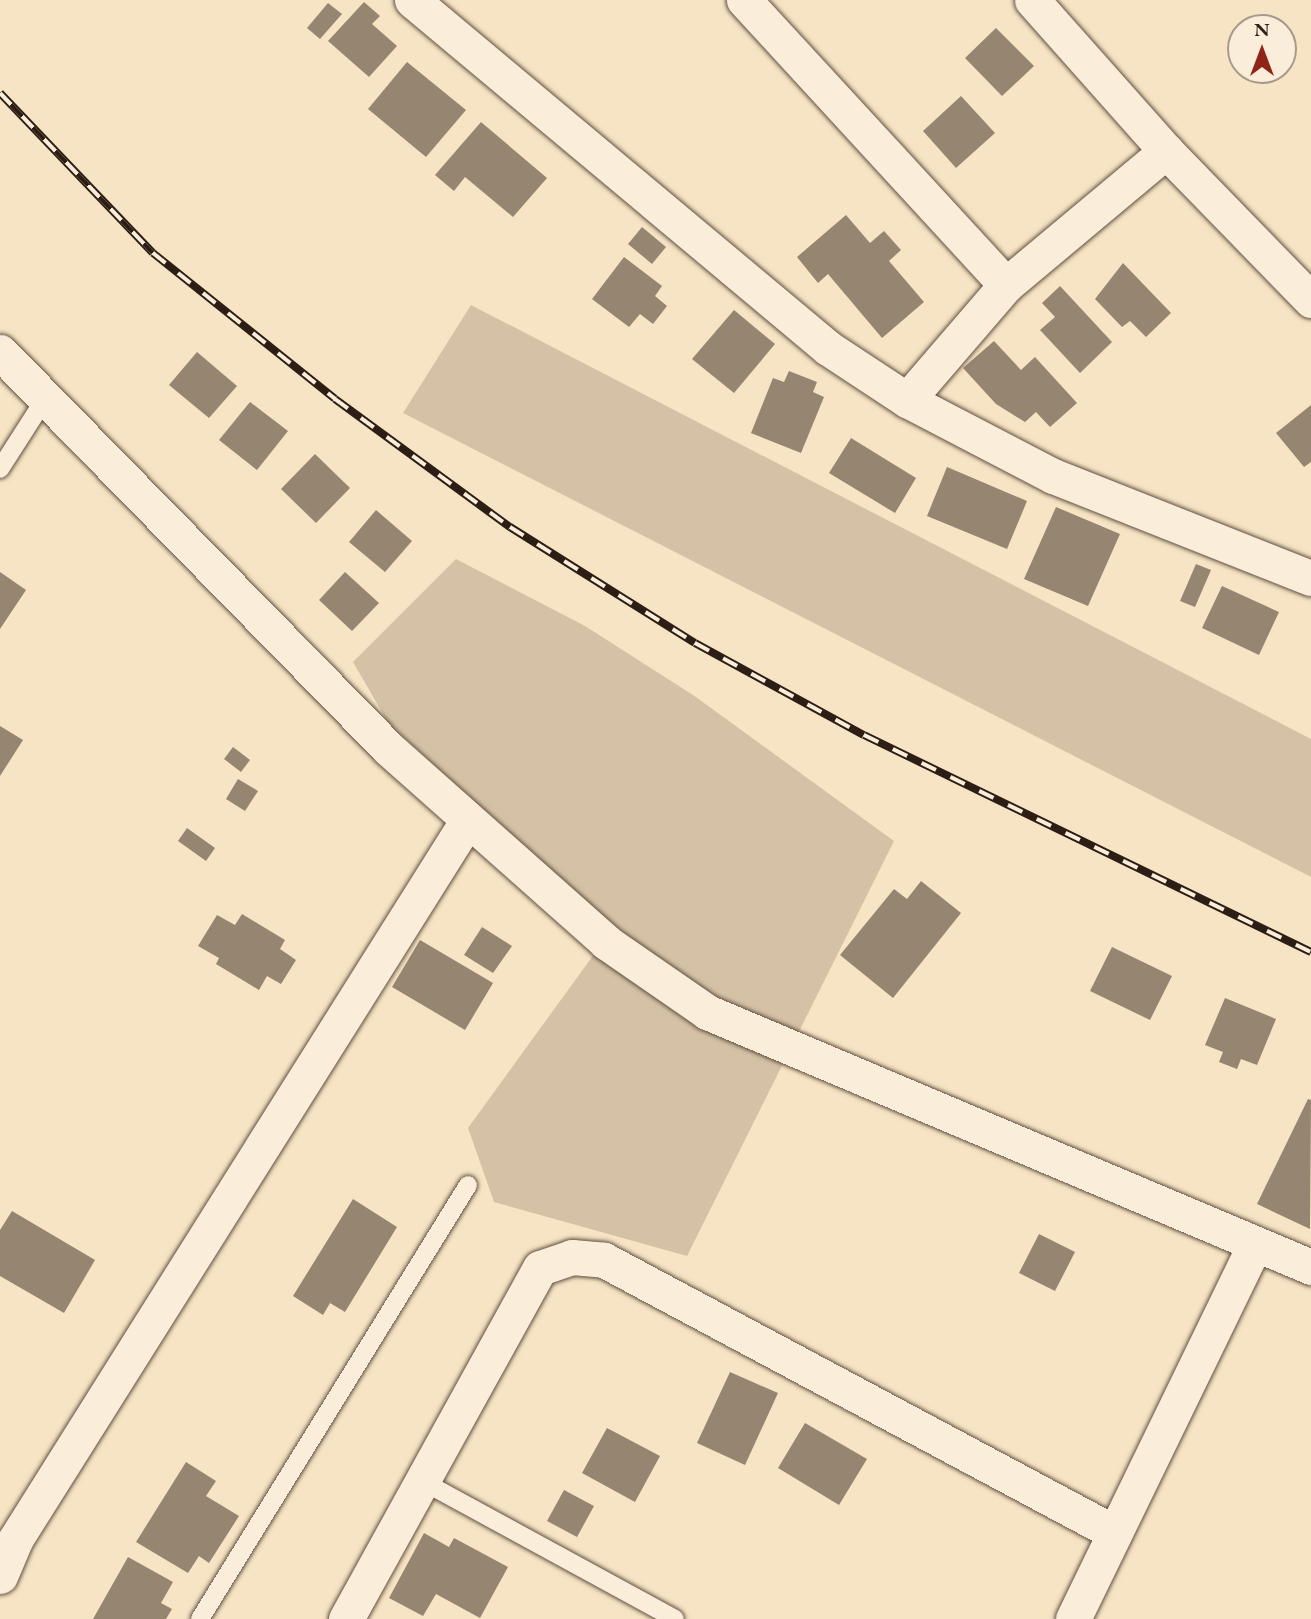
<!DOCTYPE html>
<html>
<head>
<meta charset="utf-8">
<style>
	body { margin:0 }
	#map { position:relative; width:1311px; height:1619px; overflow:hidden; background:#f7e4c4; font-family:"EB Garamond",serif }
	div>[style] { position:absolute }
	.green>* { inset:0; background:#d5c2a6 }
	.building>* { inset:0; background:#968570 }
	.roads { filter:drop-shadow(0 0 2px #605041) drop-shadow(0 0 2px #605041) }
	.lane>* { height:18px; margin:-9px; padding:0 9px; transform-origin:9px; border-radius:9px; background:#faedd9 }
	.street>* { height:35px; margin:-17.5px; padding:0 17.5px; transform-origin:17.5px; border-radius:17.5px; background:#faedd9 }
	.rail>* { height:8px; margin-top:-4px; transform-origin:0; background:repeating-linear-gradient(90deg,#faedd9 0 16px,#2d1e15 0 32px); box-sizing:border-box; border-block:2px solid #2d1e15 }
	span { translate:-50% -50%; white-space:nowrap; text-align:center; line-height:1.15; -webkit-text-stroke:7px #faedd9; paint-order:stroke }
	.north { position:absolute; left:1227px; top:14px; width:70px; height:70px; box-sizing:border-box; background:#faedd9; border:2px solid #a89a8b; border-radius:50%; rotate:0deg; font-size:19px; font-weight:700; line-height:28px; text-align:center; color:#2d1e15 }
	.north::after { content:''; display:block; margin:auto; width:24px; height:32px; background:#8f2418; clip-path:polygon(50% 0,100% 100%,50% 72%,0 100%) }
</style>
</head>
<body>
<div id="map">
	<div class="green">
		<i style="clip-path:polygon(471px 305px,1311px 739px,1311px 877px,403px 413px)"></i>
		<i style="clip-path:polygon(456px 559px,585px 626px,693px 695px,894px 841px,687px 1256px,494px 1202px,468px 1128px,613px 928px,389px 724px,353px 662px)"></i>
	</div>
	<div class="building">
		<i style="clip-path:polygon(364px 2px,380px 16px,372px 24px,397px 46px,369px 77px,328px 41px)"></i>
		<i style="clip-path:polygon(328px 3px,342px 14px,320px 39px,307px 28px)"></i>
		<i style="clip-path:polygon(996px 28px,1034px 66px,1002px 96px,965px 58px)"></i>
		<i style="clip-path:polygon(407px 62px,466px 110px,426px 157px,368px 109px)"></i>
		<i style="clip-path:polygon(961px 96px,995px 133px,956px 168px,923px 131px)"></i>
		<i style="clip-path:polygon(481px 122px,547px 178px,513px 217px,465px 177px,454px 191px,435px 175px)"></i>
		<i style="clip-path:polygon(846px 215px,870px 243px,884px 231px,901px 250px,889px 261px,924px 302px,882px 338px,828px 274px,818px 283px,797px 257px)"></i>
		<i style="clip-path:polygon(642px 227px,666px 247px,652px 264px,628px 244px)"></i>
		<i style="clip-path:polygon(624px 257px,662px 286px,655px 296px,667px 306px,653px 324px,640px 314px,629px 327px,592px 299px)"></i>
		<i style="clip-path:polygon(1123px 263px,1171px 313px,1146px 337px,1130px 321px,1122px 327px,1095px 299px)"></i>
		<i style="clip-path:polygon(1060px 286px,1112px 342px,1080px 373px,1040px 330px,1055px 317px,1042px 303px)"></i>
		<i style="clip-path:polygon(734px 310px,775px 344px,734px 393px,692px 359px)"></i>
		<i style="clip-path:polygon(994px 341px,1021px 370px,1035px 357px,1077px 403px,1050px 427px,1036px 412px,1025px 422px,996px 404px,963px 368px)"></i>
		<i style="clip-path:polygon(197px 352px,237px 386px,209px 418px,169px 385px)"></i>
		<i style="clip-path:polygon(789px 371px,817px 382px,813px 392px,824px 397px,801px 453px,751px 433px,773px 378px,784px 382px)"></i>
		<i style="clip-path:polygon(250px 402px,288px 431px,257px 470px,219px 440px)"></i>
		<i style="clip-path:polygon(1311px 405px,1311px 462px,1304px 467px,1276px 433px)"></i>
		<i style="clip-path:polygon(851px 438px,916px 478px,895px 513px,829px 473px)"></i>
		<i style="clip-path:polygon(315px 454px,350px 488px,316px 523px,281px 489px)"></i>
		<i style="clip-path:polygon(947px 467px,1027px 501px,1007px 549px,927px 516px)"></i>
		<i style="clip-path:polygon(1056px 507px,1120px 534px,1088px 606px,1024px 579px)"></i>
		<i style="clip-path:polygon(376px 510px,412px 541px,385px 572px,349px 542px)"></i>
		<i style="clip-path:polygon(1196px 564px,1211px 570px,1195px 607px,1180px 601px)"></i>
		<i style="clip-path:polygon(0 572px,26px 590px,0 629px)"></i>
		<i style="clip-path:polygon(345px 572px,379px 603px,352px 631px,319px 600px)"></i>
		<i style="clip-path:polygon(1222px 586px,1279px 612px,1259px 655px,1202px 628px)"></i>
		<i style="clip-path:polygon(0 726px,23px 740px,0 776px)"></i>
		<i style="clip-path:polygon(233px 747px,250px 760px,241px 772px,224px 759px)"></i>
		<i style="clip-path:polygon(238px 779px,258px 791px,245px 811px,226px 799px)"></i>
		<i style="clip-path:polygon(187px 828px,215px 848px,206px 861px,178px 841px)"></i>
		<i style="clip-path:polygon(921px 881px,961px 913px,893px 998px,840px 955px,894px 889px,907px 899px)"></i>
		<i style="clip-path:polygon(242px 914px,285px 940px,280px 949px,296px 960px,281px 984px,267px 976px,259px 990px,216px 964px,219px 958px,198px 946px,217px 915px,235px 925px)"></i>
		<i style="clip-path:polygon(482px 927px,512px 946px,493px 973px,464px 955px)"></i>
		<i style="clip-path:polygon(420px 940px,493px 983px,465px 1030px,392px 987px)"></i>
		<i style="clip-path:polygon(1112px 947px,1172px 976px,1150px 1020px,1090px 991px)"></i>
		<i style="clip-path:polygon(1225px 998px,1276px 1019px,1257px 1065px,1241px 1059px,1237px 1069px,1219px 1062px,1223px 1052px,1205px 1045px)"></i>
		<i style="clip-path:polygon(1308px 1099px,1311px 1100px,1310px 1229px,1257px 1204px)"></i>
		<i style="clip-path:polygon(353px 1199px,397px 1227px,345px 1312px,330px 1303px,323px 1315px,293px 1296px)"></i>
		<i style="clip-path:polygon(12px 1211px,95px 1260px,64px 1313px,0 1276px,0 1230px)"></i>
		<i style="clip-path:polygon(1039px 1234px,1075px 1252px,1055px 1291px,1019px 1273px)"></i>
		<i style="clip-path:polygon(730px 1372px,778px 1393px,745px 1465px,697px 1443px)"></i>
		<i style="clip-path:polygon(805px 1423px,867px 1459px,839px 1505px,778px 1468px)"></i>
		<i style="clip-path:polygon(607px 1428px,660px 1456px,635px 1502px,582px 1473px)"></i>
		<i style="clip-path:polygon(186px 1462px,216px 1481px,206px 1496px,239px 1516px,209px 1563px,199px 1556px,188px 1573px,136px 1542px)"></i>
		<i style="clip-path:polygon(564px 1490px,594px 1506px,577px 1537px,547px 1521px)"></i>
		<i style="clip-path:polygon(424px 1533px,449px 1547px,454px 1538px,508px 1567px,480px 1618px,436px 1594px,423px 1616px,389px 1598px)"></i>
		<i style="clip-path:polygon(128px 1557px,173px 1582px,161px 1603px,172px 1609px,166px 1619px,93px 1619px)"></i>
	</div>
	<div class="roads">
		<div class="lane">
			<i style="left:0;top:469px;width:85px;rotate:-57.4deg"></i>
			<i style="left:422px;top:1481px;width:288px;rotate:28.6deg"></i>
			<i style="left:200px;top:1619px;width:510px;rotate:-58.3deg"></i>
		</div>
		<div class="street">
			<i style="left:412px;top:0;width:542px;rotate:39.91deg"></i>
			<i style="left:828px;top:348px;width:95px;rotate:33.4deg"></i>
			<i style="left:907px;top:400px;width:165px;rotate:27.5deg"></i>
			<i style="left:1053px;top:476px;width:277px;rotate:21.6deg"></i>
			<i style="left:744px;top:0;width:387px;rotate:47.4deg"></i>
			<i style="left:1032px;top:0;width:202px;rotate:48.4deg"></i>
			<i style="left:1166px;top:151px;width:208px;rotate:45.8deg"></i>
			<i style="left:0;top:352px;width:556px;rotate:45.58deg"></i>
			<i style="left:389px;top:749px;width:290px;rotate:41.6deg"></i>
			<i style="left:606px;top:942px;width:123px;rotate:34.7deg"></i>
			<i style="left:707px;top:1012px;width:656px;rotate:22.89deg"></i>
			<i style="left:907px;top:400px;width:152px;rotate:-49.3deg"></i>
			<i style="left:1006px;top:285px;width:209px;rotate:-39.9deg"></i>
			<i style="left:0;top:1576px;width:39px;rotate:-67deg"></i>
			<i style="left:15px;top:1540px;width:849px;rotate:-57.84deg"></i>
			<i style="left:346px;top:1619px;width:401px;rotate:-61.1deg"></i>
			<i style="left:540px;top:1268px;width:34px;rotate:-19deg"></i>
			<i style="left:572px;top:1257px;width:32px;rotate:5deg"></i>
			<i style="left:604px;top:1260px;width:579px;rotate:28.11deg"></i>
			<i style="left:1073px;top:1619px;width:417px;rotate:-64.1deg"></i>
		</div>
	</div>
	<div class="rail">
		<i style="left:0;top:93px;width:221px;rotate:46.3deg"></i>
		<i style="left:153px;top:253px;width:233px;rotate:38.7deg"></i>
		<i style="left:335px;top:399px;width:217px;rotate:36.2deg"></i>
		<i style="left:510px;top:527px;width:218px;rotate:32.1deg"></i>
		<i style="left:695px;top:643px;width:192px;rotate:28.6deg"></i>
		<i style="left:864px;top:735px;width:497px;rotate:25.9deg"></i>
	</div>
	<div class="north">N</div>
</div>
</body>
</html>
